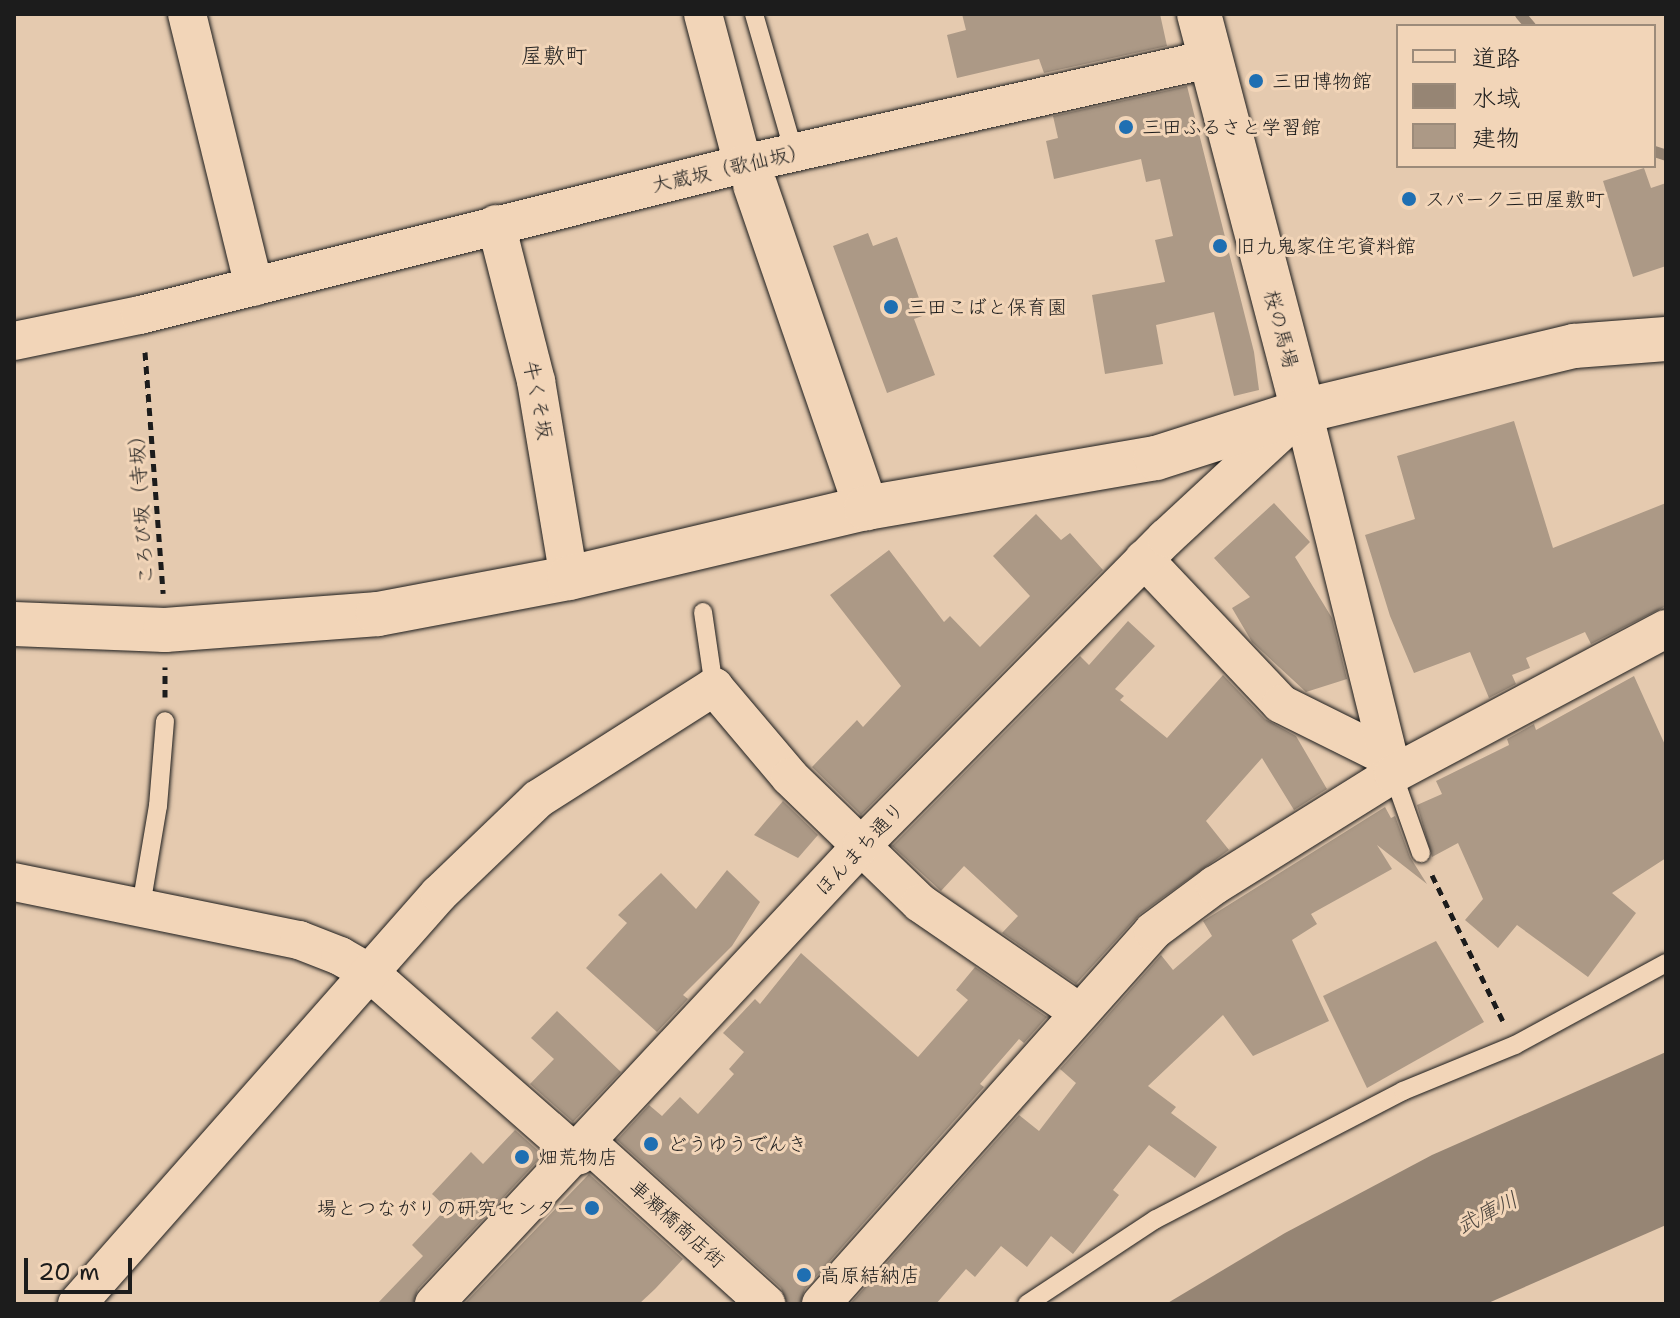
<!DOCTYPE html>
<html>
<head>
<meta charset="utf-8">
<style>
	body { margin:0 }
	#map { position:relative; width:1680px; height:1318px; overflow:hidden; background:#e5caaf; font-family:"Shantell Sans","Klee One",sans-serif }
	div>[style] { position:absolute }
	.water>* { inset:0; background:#968574 }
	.stream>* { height:11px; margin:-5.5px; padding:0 5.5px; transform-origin:5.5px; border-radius:5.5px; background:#968574 }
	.building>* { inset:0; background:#ac9986 }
	.path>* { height:5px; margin-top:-2.5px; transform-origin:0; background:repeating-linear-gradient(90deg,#1c1c1c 0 8px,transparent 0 14px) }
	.roads { filter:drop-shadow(0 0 2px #1c1c1c) drop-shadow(0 0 2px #1c1c1c) }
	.lane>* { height:18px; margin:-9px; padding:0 9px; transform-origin:9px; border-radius:9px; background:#f2d5b8 }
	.street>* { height:38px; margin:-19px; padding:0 19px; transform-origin:19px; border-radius:19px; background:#f2d5b8 }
	.secondary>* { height:44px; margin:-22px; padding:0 22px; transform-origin:22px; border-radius:22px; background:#f2d5b8 }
	.dots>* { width:22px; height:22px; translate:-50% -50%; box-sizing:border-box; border:4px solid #f2d5b8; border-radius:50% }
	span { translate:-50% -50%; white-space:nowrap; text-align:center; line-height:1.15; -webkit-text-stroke:6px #f2d5b8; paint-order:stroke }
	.poi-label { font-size:20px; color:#1c1c1c }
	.left { translate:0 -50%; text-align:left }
	.right { translate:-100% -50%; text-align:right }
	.street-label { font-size:20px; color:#1c1c1c }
	.neighbourhood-label { font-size:22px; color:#1c1c1c }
	.water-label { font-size:22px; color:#4d463f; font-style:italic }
	.frame { position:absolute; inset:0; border:16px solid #1c1c1c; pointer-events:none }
	.legend { position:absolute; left:1396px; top:24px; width:260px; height:144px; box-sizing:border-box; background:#f2d5b8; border:2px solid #9c8b7a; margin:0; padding:10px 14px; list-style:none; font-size:24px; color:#1c1c1c }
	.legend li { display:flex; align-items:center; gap:16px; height:40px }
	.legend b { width:40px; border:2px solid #9c8b7a }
	.scale { position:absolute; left:24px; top:1258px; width:108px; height:36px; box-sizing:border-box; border:4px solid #1c1c1c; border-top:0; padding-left:10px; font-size:24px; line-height:28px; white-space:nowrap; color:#1c1c1c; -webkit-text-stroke:6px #f2d5b8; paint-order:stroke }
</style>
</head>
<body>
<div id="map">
	<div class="water">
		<i style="clip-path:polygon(1666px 1052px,1666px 1225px,1486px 1304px,1166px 1304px,1285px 1233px,1432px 1155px)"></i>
	</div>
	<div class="stream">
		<i style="left:1520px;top:14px;width:16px;rotate:50deg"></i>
		<i style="left:1654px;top:151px;width:13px;rotate:18deg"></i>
	</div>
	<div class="building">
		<i style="clip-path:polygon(962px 14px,1160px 14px,1167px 46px,1044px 73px,1039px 59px,957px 78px,947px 35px,966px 30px)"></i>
		<i style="clip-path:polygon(1187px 86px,1254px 352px,1259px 390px,1234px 396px,1214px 312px,1156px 325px,1163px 364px,1105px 374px,1092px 295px,1165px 282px,1155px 240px,1173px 236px,1160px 179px,1146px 182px,1141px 159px,1054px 179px,1046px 141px,1058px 138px,1053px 116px)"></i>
		<i style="clip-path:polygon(1644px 168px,1651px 188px,1666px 183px,1666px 266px,1633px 277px,1603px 181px)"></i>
		<i style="clip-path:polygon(868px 233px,873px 246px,897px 237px,925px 315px,914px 319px,935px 375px,887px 393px,833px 246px)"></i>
		<i style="clip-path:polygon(1514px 421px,1553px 548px,1666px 503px,1666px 606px,1591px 644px,1585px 632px,1526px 658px,1530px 668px,1512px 675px,1516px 684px,1489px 698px,1470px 652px,1414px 673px,1390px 616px,1365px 535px,1415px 519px,1397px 456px)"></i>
		<i style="clip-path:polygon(1274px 503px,1310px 542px,1295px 557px,1332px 618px,1347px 679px,1306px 692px,1252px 642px,1232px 608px,1250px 597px,1214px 558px)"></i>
		<i style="clip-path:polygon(1036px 514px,1061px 540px,1070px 533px,1103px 570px,861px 815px,812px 767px,857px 720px,863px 727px,901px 686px,830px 595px,889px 550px,944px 622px,950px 616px,980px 647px,1030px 596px,993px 556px)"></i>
		<i style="clip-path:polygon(1128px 621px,1155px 646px,1115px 689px,1124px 696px,1120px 700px,1167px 738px,1223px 675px,1265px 719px,1296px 736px,1327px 789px,1294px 810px,1262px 758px,1206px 821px,1229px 850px,1140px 914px,1076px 984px,1002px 933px,1018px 916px,964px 866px,941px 891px,892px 846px,1080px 656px,1089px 665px)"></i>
		<i style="clip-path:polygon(1634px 676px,1666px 747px,1666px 858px,1612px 893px,1636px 913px,1588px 977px,1517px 925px,1498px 948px,1465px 920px,1483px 899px,1458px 843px,1432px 857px,1417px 805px,1442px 794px,1436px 781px,1509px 745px,1507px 739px,1534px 724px,1536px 730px)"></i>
		<i style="clip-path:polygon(783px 801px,818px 835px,798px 858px,754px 835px)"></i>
		<i style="clip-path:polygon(1385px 807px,1391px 818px,1395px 816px,1410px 857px,1427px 884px,1377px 845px,1392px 869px,1311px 914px,1317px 924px,1292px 940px,1329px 1021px,1253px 1056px,1223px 1015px,1148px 1086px,1176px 1107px,1171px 1113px,1217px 1147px,1195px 1178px,1149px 1145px,1113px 1190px,1119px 1195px,1073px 1254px,1051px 1236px,1027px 1267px,1001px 1246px,975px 1277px,966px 1269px,936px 1304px,850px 1304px,1019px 1115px,1039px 1131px,1076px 1083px,1060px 1069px,1161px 955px,1173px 970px,1212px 936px,1203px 921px)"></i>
		<i style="clip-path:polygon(727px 870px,760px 902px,732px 946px,683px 995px,688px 999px,657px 1032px,586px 968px,627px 923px,618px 915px,661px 873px,696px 909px)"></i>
		<i style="clip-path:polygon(1436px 941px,1484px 1022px,1367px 1088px,1323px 996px)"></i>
		<i style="clip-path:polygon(801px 953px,918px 1057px,968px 1000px,956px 990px,975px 967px,1047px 1017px,1024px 1043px,1019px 1039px,980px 1084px,984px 1087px,805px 1289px,800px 1304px,787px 1304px,781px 1288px,617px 1140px,649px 1105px,662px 1116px,680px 1097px,698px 1114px,734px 1074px,729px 1069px,744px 1052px,723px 1033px,755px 999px,760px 1004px)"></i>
		<i style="clip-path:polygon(557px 1011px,621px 1072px,573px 1122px,530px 1084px,554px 1059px,531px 1038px)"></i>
		<i style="clip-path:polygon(515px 1130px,543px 1155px,418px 1289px,413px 1304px,377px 1304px,423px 1256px,412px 1245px,447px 1208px,432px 1194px,471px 1152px,483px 1164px)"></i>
		<i style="clip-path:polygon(589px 1174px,683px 1259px,655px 1289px,639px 1304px,464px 1304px)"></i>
	</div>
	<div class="path">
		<i style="left:145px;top:352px;width:242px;rotate:85.7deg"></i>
		<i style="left:165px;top:697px;width:30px;rotate:-90deg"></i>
		<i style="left:1432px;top:875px;width:162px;rotate:64.1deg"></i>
	</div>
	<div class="roads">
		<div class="lane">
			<i style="left:754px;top:14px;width:145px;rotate:73.9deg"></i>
			<i style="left:703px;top:612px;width:76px;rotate:81.7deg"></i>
			<i style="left:1393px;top:774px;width:84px;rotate:70.5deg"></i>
			<i style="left:141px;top:906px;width:101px;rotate:-80.4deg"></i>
			<i style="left:158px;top:806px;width:85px;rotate:-85.3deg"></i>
			<i style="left:1027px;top:1304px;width:154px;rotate:-33.4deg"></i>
			<i style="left:1156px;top:1219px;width:278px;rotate:-27.4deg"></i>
			<i style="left:1403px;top:1091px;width:121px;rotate:-22.3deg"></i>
			<i style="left:1515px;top:1045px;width:172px;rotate:-28.5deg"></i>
		</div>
		<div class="street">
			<i style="left:187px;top:14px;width:281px;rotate:76.2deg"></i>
			<i style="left:703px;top:14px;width:155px;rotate:75.1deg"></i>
			<i style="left:496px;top:224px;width:162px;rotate:75.7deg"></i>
			<i style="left:536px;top:381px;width:200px;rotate:80.5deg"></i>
			<i style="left:14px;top:341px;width:129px;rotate:-11.7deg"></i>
			<i style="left:140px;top:315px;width:622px;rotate:-14.06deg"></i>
			<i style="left:743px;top:164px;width:477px;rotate:-12.7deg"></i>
			<i style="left:1144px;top:559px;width:199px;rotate:46.6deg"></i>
			<i style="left:1281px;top:704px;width:122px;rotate:26.4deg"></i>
			<i style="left:14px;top:882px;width:291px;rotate:11.5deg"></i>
			<i style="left:299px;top:940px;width:44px;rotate:21.3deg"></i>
			<i style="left:340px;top:956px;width:34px;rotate:30deg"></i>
			<i style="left:370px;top:973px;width:277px;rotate:41.3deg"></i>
			<i style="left:589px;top:1144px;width:239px;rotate:42.1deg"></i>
			<i style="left:77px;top:1304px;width:547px;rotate:-48.56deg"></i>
			<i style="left:439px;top:894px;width:137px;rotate:-43.8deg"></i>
			<i style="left:538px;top:799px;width:209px;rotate:-32.5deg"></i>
			<i style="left:714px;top:687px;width:118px;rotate:49.8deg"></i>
			<i style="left:790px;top:777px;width:181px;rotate:44.1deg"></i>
			<i style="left:920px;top:903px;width:191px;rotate:34.5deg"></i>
			<i style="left:434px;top:1304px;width:628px;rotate:-47deg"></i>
			<i style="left:862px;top:845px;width:432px;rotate:-45.3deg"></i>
			<i style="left:1166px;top:538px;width:187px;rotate:-42.8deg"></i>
			<i style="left:1303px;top:411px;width:374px;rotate:76.1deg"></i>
			<i style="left:821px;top:1304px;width:499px;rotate:-48.3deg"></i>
			<i style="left:1153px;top:931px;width:77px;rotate:-36.6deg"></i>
			<i style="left:1215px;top:885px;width:210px;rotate:-31.9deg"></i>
			<i style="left:1393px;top:774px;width:309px;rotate:-28deg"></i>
		</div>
		<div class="secondary">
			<i style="left:1199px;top:14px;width:410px;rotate:75.3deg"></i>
			<i style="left:755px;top:185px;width:342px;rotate:71deg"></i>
			<i style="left:14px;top:624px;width:151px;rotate:2.3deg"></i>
			<i style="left:165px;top:630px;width:214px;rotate:-4.3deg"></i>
			<i style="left:378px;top:614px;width:194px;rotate:-10.7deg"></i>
			<i style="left:569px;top:578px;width:305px;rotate:-13.3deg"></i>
			<i style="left:866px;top:508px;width:294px;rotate:-9.8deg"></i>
			<i style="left:1156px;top:458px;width:154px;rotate:-17.7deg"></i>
			<i style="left:1303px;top:411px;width:279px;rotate:-13.5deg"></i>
			<i style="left:1574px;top:346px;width:92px;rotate:-4.4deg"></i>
		</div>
	</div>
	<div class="dots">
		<i style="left:1256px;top:81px;background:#1f6fb2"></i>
		<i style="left:1126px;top:127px;background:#1f6fb2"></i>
		<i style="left:1409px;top:199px;background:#1f6fb2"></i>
		<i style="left:1220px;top:246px;background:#1f6fb2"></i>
		<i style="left:891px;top:307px;background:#1f6fb2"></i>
		<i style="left:651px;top:1144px;background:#1f6fb2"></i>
		<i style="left:522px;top:1157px;background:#1f6fb2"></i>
		<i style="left:592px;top:1208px;background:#1f6fb2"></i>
		<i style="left:804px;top:1275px;background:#1f6fb2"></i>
	</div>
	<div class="poi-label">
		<span class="left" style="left:1272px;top:81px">三田博物館</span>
		<span class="left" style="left:1142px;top:127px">三田ふるさと学習館</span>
		<span class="left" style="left:1425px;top:199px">スパーク三田屋敷町</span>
		<span class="left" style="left:1236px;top:246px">旧九鬼家住宅資料館</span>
		<span class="left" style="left:907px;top:307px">三田こばと保育園</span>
		<span class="left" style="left:667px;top:1144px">どうゆうでんき</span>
		<span class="left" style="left:538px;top:1157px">畑荒物店</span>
		<span class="right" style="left:576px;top:1208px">場とつながりの研究センター</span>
		<span class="left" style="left:820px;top:1275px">高原結納店</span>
	</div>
	<div class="street-label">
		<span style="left:730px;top:168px;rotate:-13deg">大蔵坂（歌仙坂）</span>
		<span style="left:1281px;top:329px;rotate:75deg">桜の馬場</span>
		<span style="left:538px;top:400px;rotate:79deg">牛くそ坂</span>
		<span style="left:141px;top:505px;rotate:-94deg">ころび坂（寺坂）</span>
		<span style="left:860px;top:849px;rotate:-47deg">ほんまち通り</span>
		<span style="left:677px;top:1224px;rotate:42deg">車瀬橋商店街</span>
	</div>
	<div class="neighbourhood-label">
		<span style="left:554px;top:56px">屋敷町</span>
	</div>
	<div class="water-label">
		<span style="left:1487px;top:1213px;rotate:-27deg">武庫川</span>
	</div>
	<div class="frame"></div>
	<ul class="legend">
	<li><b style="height:10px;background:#f2d5b8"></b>道路</li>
	<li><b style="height:22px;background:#968574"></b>水域</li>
	<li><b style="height:22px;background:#ac9986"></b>建物</li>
	</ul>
	<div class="scale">20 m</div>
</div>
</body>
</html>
